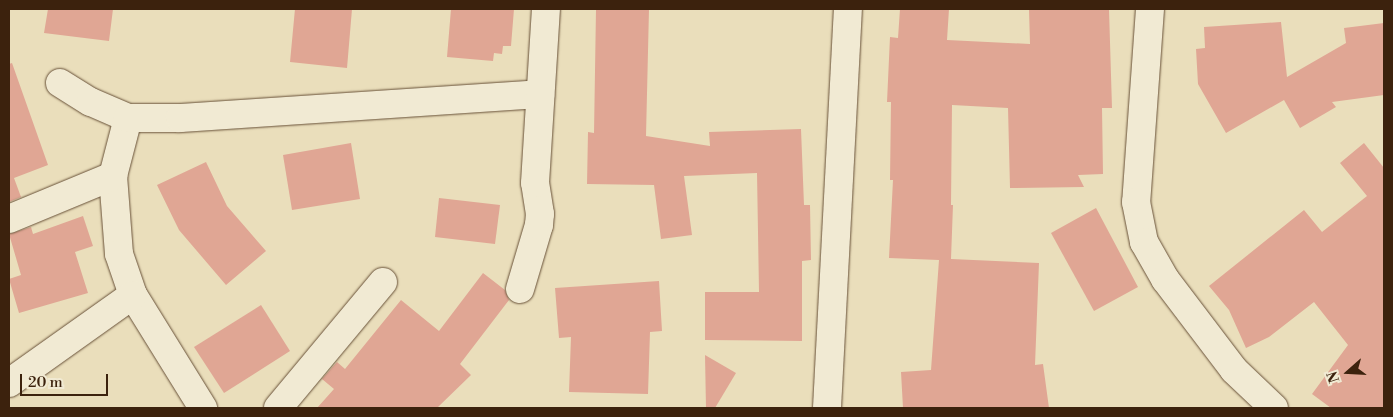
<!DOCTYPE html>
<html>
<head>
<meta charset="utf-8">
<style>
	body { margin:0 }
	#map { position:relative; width:1393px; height:417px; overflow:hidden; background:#eadebb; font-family:"Libre Bodoni",serif }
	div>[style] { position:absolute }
	.building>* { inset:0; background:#e0a694 }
	.roads { filter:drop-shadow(0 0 1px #685138) drop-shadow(0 0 1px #685138) }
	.minor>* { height:28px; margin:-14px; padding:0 14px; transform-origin:14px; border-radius:14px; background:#f1ead3 }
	span { translate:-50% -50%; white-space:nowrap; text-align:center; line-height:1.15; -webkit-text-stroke:5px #f1ead3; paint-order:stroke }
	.frame { position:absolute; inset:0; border:10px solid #3c220d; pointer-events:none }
	.north { position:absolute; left:1323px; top:347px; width:50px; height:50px; -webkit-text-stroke:4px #f1ead3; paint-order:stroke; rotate:251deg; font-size:14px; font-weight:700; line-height:20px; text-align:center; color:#3c220d }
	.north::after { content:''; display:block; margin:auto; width:18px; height:22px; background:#3c220d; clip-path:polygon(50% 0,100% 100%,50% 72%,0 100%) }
	.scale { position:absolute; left:20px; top:374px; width:88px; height:22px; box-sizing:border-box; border:2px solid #3c220d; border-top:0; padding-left:6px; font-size:15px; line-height:18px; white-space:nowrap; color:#3c220d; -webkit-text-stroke:4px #f1ead3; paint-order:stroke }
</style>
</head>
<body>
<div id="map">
	<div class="building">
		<i style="clip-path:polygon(48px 9px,113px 9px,109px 41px,44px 33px)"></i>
		<i style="clip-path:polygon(295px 9px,352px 9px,347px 68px,290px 62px)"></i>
		<i style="clip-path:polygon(451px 9px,514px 9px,511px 46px,503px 46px,502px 54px,494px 53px,493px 61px,447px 57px)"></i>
		<i style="clip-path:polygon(596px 9px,649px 9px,646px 136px,710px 146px,709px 132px,801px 129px,804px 205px,810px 205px,811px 260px,802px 261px,802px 341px,705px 340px,705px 292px,759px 292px,757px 173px,684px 176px,692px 235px,661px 239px,654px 185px,587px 184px,588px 132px,594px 133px)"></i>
		<i style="clip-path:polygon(900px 9px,949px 9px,947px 40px,1030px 44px,1029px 9px,1109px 9px,1112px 108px,1102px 108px,1103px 174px,1078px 175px,1084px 187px,1010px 188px,1008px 108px,952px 105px,951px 205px,953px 205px,951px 259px,1039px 263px,1035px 365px,1043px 364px,1049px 408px,903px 408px,901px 372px,931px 370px,939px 260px,889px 258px,893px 180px,890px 180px,891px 102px,887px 102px,890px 37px,898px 38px)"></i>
		<i style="clip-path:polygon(1281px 22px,1287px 77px,1346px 43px,1344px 28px,1384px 23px,1384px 95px,1332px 102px,1336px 107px,1300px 128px,1284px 100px,1226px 133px,1198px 84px,1196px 49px,1205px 48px,1204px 27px)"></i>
		<i style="clip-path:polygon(12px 63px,48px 165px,14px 178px,21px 197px,9px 202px,9px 64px)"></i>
		<i style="clip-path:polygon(351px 143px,360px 199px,292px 210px,283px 155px)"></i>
		<i style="clip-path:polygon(1364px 143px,1384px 168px,1384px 408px,1331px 408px,1312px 394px,1348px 345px,1314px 302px,1269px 337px,1246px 348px,1229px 310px,1209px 286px,1304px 210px,1322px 232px,1367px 196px,1340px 163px)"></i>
		<i style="clip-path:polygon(206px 162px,227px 206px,266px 251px,226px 285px,179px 230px,157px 185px)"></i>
		<i style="clip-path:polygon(439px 198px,500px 205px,495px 244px,435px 237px)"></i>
		<i style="clip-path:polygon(1096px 208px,1138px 287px,1094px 311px,1051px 233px)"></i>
		<i style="clip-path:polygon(83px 216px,93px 246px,75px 252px,88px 293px,19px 313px,9px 279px,21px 275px,9px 234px,31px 227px,33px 234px)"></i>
		<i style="clip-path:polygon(483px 273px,505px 290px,509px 300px,460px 364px,471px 375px,437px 408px,317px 408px,334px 389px,322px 379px,337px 362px,345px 369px,401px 300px,439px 331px)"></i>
		<i style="clip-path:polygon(659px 281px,662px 331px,650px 332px,648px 394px,569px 392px,571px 337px,559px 338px,555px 288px)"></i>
		<i style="clip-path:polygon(261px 305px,290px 351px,224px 393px,194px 347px)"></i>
		<i style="clip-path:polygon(705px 355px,736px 373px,715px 408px,706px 408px)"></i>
	</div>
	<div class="roads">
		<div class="minor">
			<i style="left:1150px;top:9px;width:194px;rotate:94.1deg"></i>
			<i style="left:1136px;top:202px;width:41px;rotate:78.7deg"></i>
			<i style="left:1144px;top:242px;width:43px;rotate:60.4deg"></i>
			<i style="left:1165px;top:279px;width:114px;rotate:52.8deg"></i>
			<i style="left:1234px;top:370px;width:55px;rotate:43.5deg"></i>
			<i style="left:60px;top:83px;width:36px;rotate:32deg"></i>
			<i style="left:91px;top:102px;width:40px;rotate:23.4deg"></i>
			<i style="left:128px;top:118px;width:60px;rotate:104.5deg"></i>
			<i style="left:113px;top:176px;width:78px;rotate:85.6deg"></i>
			<i style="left:119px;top:254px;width:43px;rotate:71.1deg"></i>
			<i style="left:133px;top:295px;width:133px;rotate:58.2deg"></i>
			<i style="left:128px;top:118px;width:52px"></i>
			<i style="left:180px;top:118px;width:361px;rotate:-3.8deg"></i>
			<i style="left:9px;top:219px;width:113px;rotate:-22.5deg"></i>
			<i style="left:520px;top:289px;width:67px;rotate:-73.5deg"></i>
			<i style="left:539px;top:225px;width:11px;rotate:-85deg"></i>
			<i style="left:540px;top:214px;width:31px;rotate:-99deg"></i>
			<i style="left:535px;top:183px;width:174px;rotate:-86.4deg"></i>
			<i style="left:9px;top:383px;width:152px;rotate:-35.4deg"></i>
			<i style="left:278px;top:408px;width:164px;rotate:-50.2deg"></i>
			<i style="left:827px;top:408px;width:400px;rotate:-87deg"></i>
		</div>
	</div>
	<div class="frame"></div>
	<div class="north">N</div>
	<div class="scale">20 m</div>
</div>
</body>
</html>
